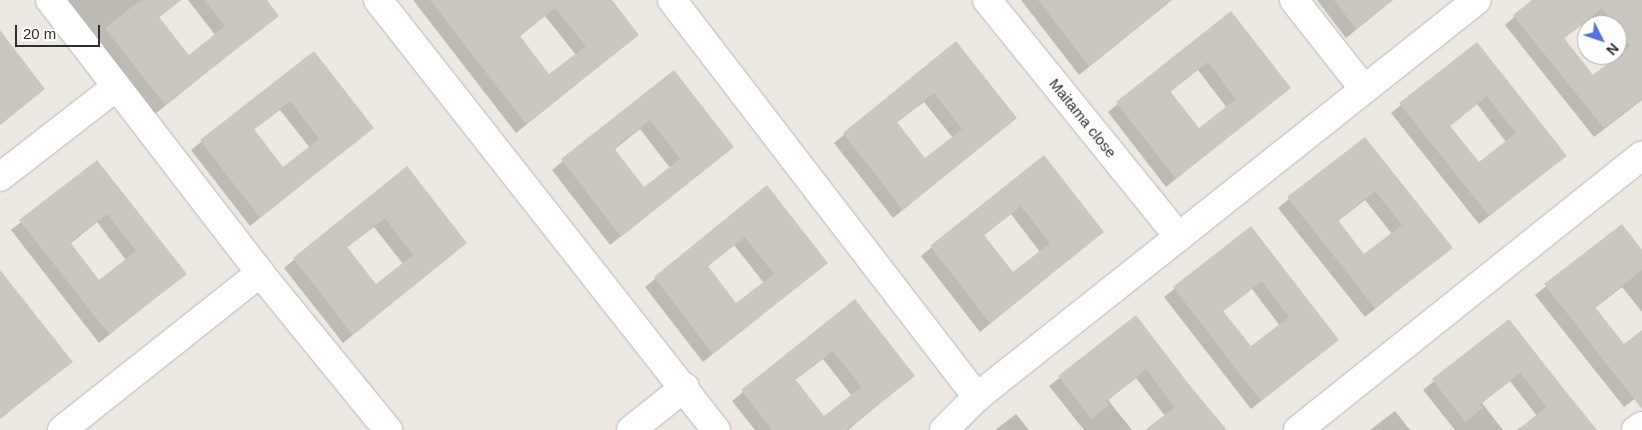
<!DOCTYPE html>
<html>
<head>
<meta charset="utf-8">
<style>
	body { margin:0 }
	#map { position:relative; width:1642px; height:430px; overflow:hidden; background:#ede9e2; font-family:Arial,sans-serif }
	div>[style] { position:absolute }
	.shadow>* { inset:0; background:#0003 }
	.building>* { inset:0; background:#cac7c0 }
	.roads { filter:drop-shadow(0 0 1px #b6b8c0) drop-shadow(0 0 1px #b6b8c0) }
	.minor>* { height:28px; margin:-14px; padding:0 14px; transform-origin:14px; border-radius:14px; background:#fff }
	span { translate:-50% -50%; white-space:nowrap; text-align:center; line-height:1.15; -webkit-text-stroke:5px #fff; paint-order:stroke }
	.street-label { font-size:15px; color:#2e2e2e }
	.north { position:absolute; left:1577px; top:15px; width:50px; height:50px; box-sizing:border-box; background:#fff; border:1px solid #ababab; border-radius:50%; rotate:131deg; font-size:14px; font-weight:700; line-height:20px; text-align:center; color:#2e2e2e }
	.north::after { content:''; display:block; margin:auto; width:18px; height:22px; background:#566ee7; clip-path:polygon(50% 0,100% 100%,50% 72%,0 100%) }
	.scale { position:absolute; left:15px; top:25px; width:85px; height:22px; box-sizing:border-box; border:2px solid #2e2e2e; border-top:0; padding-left:6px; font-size:15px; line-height:18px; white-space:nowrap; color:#2e2e2e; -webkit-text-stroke:4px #fff; paint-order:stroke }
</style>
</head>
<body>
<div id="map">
	<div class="shadow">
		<i style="clip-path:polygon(67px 0,181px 0,158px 18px,189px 57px,216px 36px,188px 0,265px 0,277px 16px,155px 114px)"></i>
		<i style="clip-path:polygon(evenodd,413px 0,611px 0,638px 35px,516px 133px,413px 0,545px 16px,576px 55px,549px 75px,519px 37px,545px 16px)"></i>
		<i style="clip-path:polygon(1021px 0,1172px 0,1079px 75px)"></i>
		<i style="clip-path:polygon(1317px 0,1393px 0,1346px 38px)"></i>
		<i style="clip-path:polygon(evenodd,1534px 0,1626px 0,1642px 20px,1642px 100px,1594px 137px,1505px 25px,1534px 0,1592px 17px,1598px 25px,1617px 25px,1621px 55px,1593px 76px,1563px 39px,1592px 17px)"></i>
		<i style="clip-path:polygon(evenodd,1230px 12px,1289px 88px,1166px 187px,1108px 112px,1230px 12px,1198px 70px,1227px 108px,1199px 130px,1170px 92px,1198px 70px)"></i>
		<i style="clip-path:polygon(0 34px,44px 89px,0 125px)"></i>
		<i style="clip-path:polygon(evenodd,956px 43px,1015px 118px,893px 218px,834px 143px,956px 43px,924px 102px,953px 138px,924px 160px,896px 123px,924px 102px)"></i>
		<i style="clip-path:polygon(evenodd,1477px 44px,1566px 156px,1479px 224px,1391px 113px,1477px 44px,1477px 104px,1506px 142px,1479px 164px,1449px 127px,1477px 104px)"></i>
		<i style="clip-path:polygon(evenodd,313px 53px,372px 128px,250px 226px,191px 150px,313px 53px,280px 110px,310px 148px,283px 169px,253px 130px,280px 110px)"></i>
		<i style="clip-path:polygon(evenodd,674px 72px,732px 147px,610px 245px,552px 170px,674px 72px,640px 129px,670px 168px,644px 189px,614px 150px,640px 129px)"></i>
		<i style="clip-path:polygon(evenodd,1364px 138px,1451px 248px,1365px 317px,1278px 208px,1364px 138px,1365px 200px,1392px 234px,1364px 256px,1338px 221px,1365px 200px)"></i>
		<i style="clip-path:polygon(evenodd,1044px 156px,1103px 232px,980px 332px,921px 256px,1044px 156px,1011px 214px,1040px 252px,1013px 274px,983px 236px,1011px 214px)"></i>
		<i style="clip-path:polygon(evenodd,97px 162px,185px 274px,99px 343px,11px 230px,97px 162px,97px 222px,126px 260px,99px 282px,70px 244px,97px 222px)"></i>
		<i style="clip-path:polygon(evenodd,407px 168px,465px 243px,343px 343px,284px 268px,407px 168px,374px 227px,403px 264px,376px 286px,346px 248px,374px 227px)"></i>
		<i style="clip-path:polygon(evenodd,767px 187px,826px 263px,703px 362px,645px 287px,767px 187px,734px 245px,764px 283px,736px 305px,707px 267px,734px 245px)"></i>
		<i style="clip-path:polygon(1622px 226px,1642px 252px,1642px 312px,1622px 287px,1595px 308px,1623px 346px,1642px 332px,1642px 393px,1624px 407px,1535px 295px)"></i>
		<i style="clip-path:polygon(evenodd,1251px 228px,1338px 340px,1251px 409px,1164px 297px,1251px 228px,1252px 289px,1280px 326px,1251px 348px,1222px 312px,1252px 289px)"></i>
		<i style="clip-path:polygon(0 271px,71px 362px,0 419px)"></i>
		<i style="clip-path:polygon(evenodd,855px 300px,913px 376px,848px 430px,755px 430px,732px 401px,855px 300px,823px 359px,852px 396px,824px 418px,795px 380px,823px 359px)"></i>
		<i style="clip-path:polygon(1136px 317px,1224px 430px,1147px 430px,1165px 416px,1136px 378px,1108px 400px,1132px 430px,1084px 430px,1049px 386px)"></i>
		<i style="clip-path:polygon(1509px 321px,1596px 430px,1519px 430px,1537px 416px,1510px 381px,1482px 403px,1503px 430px,1455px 430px,1423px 390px)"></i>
		<i style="clip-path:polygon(1395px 411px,1410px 430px,1370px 430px)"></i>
		<i style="clip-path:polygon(1016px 414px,1029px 430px,995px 430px)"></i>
	</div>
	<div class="building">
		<i style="clip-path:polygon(141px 0,181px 0,159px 17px,189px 55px,225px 26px,204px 0,267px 0,279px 16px,165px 105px,105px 28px)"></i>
		<i style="clip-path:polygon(evenodd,430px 0,612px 0,639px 35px,526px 124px,430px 0,555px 8px,586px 46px,549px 74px,520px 36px,555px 8px)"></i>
		<i style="clip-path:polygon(1038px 0,1171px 0,1089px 66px)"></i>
		<i style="clip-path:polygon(1334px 0,1393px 0,1356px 29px)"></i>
		<i style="clip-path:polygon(evenodd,1532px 0,1642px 0,1642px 99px,1604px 128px,1513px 15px,1532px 0,1602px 8px,1630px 46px,1593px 75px,1564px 38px,1602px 8px)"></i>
		<i style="clip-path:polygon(evenodd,1231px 11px,1291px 88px,1176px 179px,1116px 102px,1231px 11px,1208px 62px,1236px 99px,1199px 128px,1170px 91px,1208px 62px)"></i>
		<i style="clip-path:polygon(0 30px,45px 89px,0 125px)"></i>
		<i style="clip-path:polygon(evenodd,956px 41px,1017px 118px,903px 210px,843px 133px,956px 41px,934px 93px,962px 129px,925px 158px,897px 122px,934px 93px)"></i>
		<i style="clip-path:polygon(evenodd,1477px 42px,1567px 156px,1489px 216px,1399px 103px,1477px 42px,1487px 96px,1516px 133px,1479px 162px,1450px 126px,1487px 96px)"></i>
		<i style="clip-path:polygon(evenodd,314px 51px,374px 128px,260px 218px,200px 140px,314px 51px,290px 101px,319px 139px,283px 167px,254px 129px,290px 101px)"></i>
		<i style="clip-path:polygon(evenodd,674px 70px,734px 147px,621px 237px,561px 159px,674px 70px,650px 120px,680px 159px,644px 187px,614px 148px,650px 120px)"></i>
		<i style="clip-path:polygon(evenodd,1365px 137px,1453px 248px,1375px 308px,1287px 197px,1365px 137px,1375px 191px,1402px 225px,1364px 254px,1338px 220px,1375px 191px)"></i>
		<i style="clip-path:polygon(evenodd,1044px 155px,1104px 232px,990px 323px,930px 246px,1044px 155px,1021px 206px,1050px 243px,1013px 272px,984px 235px,1021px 206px)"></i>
		<i style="clip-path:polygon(evenodd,97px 160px,187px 274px,109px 334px,19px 220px,97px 160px,107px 214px,136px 251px,99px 280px,70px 242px,107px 214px)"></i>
		<i style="clip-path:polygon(evenodd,407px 166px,467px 243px,353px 335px,293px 258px,407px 166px,385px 218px,413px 255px,376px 284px,347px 247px,385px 218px)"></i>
		<i style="clip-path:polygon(evenodd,767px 185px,828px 263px,713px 354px,654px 277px,767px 185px,745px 237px,774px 274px,736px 303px,708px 266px,745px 237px)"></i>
		<i style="clip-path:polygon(1622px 224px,1642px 250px,1642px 270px,1595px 307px,1624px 344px,1642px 330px,1642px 409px,1544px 284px)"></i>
		<i style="clip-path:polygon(evenodd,1251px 226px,1339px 340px,1261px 401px,1173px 287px,1251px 226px,1262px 281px,1289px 317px,1251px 346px,1223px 311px,1262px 281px)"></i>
		<i style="clip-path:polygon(0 270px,73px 362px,0 418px)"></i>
		<i style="clip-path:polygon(evenodd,855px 299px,915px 376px,846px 430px,772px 430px,741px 390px,855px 299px,833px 351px,861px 387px,824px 416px,795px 379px,833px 351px)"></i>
		<i style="clip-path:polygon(1136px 315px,1191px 387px,1227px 430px,1145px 430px,1175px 407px,1146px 369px,1106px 401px,1109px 405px,1091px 419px,1058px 376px)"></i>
		<i style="clip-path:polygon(1509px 319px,1563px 388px,1597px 430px,1517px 430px,1547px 407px,1520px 373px,1480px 404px,1483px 408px,1465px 422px,1432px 379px)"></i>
	</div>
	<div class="roads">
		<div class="minor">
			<i style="left:50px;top:0;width:344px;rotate:52.4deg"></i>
			<i style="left:260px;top:273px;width:203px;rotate:50.8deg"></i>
			<i style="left:378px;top:0;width:547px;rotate:51.83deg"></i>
			<i style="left:672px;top:0;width:501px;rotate:52.47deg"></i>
			<i style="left:987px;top:0;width:305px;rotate:51deg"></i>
			<i style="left:1294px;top:0;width:113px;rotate:51.8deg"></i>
			<i style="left:0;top:177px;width:147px;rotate:-37.8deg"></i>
			<i style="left:62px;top:430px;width:253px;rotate:-38.4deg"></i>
			<i style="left:631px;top:430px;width:69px;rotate:-38.5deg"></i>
			<i style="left:944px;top:430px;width:47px;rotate:-45deg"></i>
			<i style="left:977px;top:397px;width:638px;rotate:-38.45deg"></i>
			<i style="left:1298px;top:430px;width:440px;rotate:-38.6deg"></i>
			<i style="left:1636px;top:430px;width:7px;rotate:-34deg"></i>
		</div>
	</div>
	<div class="street-label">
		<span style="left:1083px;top:118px;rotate:51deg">Maitama close</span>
	</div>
	<div class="north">N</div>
	<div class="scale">20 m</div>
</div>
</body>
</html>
